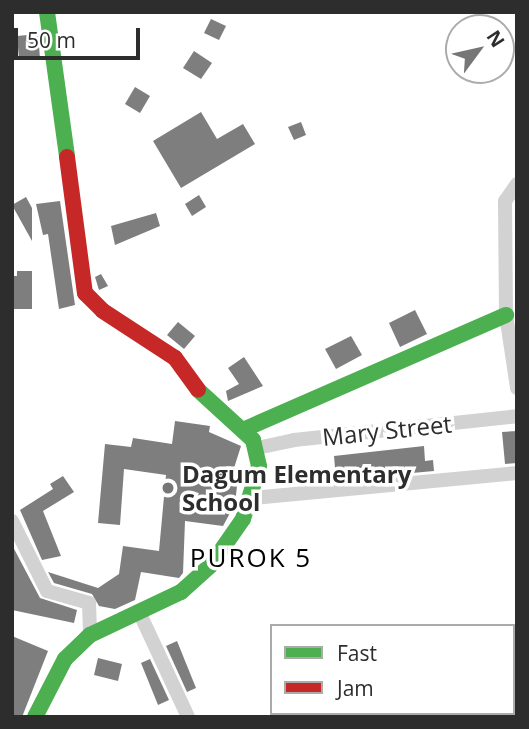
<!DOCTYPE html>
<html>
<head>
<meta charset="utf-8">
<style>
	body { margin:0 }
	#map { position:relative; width:529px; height:729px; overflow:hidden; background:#fff; font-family:"Open Sans",sans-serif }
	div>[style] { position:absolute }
	.building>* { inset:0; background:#7e7e7e }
	.street>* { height:14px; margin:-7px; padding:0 7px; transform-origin:7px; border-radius:7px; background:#d2d2d2 }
	.fast>* { height:16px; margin:-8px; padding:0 8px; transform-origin:8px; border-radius:8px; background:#4caf50 }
	.jam>* { height:16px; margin:-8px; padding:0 8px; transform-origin:8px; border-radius:8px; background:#c62828 }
	.dots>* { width:19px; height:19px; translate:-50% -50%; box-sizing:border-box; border:4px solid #fff; border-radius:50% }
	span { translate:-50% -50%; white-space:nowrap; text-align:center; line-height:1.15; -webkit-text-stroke:7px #fff; paint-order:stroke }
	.street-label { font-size:24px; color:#2d2d2d }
	.poi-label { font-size:24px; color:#2d2d2d; font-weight:700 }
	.left { translate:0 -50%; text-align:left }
	.neighbourhood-label { font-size:26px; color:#000; letter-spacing:2px }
	.frame { position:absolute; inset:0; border:14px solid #2d2d2d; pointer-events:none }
	.legend { position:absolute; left:270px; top:624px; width:245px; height:91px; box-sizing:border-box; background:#fff; border:2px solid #ababab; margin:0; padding:9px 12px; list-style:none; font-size:21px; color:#2d2d2d }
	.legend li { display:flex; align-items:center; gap:14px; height:35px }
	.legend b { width:35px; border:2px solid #ababab }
	.north { position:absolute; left:445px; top:14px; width:70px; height:70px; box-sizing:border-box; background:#fff; border:2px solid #ababab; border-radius:50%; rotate:57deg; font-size:19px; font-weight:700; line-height:28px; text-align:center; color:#2d2d2d }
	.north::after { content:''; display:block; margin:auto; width:24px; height:32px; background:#767676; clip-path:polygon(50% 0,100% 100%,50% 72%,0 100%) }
	.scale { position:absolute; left:14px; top:28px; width:126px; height:32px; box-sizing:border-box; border:4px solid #2d2d2d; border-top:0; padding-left:9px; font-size:21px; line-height:24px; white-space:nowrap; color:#2d2d2d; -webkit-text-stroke:5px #fff; paint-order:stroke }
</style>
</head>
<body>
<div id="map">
	<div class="building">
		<i style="clip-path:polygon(211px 19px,226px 26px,219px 40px,204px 33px)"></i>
		<i style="clip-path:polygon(38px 34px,40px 58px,19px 59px,17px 36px)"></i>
		<i style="clip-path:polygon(194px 51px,212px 63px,201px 79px,183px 68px)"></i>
		<i style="clip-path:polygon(135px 87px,150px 96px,140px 113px,125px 104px)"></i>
		<i style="clip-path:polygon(201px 112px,217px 139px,243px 124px,255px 144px,181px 188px,153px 141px)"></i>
		<i style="clip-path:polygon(301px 122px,306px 135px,294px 140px,288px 127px)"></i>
		<i style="clip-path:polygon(199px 195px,206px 207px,192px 216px,185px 204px)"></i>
		<i style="clip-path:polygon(26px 197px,32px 208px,32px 241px,12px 205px)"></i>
		<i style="clip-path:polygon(60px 201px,75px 305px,59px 309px,48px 234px,43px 235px,36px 204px)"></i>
		<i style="clip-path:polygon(156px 213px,160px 226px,115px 245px,111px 226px)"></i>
		<i style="clip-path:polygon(17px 271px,32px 271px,32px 309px,12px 309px,12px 276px,17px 276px)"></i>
		<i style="clip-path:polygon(101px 274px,108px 286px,99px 290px,95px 277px)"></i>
		<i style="clip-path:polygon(415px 310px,427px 334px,400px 347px,389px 323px)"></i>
		<i style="clip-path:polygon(178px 322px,195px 336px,184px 349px,167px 335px)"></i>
		<i style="clip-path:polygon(351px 336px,362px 355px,336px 369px,325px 349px)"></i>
		<i style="clip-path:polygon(244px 357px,263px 386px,228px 401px,226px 391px,239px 384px,228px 368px)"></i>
		<i style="clip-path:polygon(175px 421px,210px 426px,209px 432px,241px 446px,229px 484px,237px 486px,235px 504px,223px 526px,185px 521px,183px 573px,179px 578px,141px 572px,135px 600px,115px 609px,99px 606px,92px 594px,54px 583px,48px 572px,98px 588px,119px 574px,123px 546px,159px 551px,166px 475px,124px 469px,120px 525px,98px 523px,105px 444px,131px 447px,133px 438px,172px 444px)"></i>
		<i style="clip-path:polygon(517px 431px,517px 463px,505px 464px,502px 432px)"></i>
		<i style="clip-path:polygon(424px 446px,425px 461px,433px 460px,434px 471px,336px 480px,334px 456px)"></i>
		<i style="clip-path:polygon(63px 476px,74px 492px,43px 511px,61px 556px,42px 560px,20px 510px,53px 489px,50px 484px)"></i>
		<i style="clip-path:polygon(12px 545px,40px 598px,77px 610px,74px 623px,12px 610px)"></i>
		<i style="clip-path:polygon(12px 636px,48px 651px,22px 717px,12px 717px)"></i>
		<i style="clip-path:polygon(177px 641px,196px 688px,187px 692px,166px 646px)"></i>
		<i style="clip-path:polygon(98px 658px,122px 664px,118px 681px,94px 675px)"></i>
		<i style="clip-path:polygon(150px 659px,169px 700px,158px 705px,141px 663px)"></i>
	</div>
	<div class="street">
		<i style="left:517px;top:184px;width:21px;rotate:125deg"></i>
		<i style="left:505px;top:201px;width:114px;rotate:89.5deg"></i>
		<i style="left:506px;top:315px;width:74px;rotate:81.4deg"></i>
		<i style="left:257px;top:448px;width:38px;rotate:-12deg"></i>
		<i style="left:294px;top:440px;width:224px;rotate:-6.1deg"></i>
		<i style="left:253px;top:498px;width:265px;rotate:-5.4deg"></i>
		<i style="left:12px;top:521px;width:78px;rotate:63.4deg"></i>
		<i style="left:47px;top:591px;width:44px;rotate:15.9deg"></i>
		<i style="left:89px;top:603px;width:32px;rotate:88deg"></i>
		<i style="left:140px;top:614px;width:114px;rotate:65deg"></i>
	</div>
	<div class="fast">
		<i style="left:47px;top:12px;width:146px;rotate:82.1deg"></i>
		<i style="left:245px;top:429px;width:285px;rotate:-23.6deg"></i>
		<i style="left:35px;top:717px;width:65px;rotate:-62.7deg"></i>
		<i style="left:65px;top:659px;width:35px;rotate:-44deg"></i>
		<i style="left:90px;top:635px;width:101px;rotate:-25.3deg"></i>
		<i style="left:181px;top:592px;width:40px;rotate:-42deg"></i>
		<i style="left:211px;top:565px;width:56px;rotate:-55.2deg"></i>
		<i style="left:243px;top:519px;width:55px;rotate:-73.2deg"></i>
		<i style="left:259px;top:466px;width:27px;rotate:-103deg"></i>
		<i style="left:253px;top:440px;width:74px;rotate:-137.7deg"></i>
	</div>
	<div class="jam">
		<i style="left:67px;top:157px;width:137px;rotate:82.5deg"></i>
		<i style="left:85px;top:293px;width:25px;rotate:45deg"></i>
		<i style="left:103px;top:311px;width:86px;rotate:33.1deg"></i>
		<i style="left:175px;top:358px;width:39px;rotate:54deg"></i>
	</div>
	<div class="dots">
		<i style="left:168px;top:488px;background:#767676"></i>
	</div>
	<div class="street-label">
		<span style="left:387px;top:430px;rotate:-6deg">Mary Street</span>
	</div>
	<div class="poi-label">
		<span class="left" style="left:182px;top:488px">Dagum Elementary<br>School</span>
	</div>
	<div class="neighbourhood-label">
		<span style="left:251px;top:558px">PUROK 5</span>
	</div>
	<div class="frame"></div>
	<ul class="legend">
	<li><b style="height:9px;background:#4caf50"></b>Fast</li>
	<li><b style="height:9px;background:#c62828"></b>Jam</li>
	</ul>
	<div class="north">N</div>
	<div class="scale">50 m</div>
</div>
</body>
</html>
